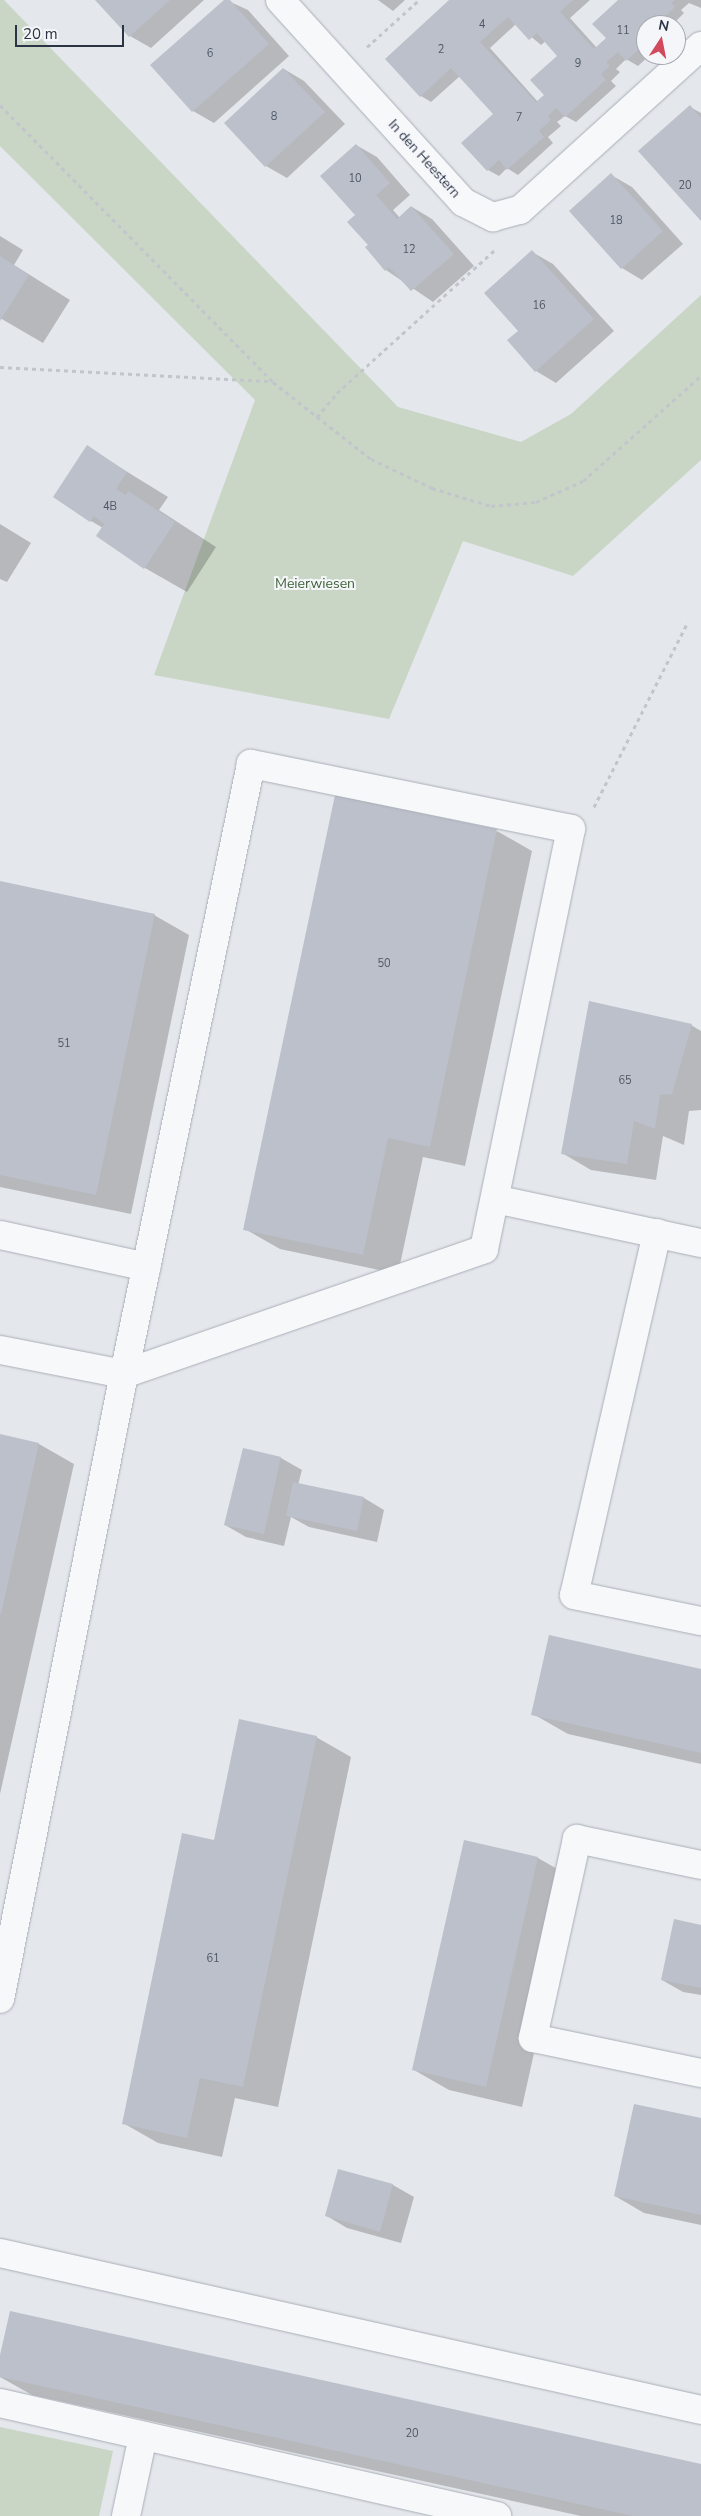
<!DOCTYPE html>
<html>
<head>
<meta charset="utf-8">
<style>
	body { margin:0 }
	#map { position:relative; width:701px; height:2516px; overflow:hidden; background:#e4e7ec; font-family:"Nunito Sans",sans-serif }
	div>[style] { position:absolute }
	.green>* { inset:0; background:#c9d6c5 }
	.shadow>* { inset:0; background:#0003 }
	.building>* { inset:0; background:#bbc0ca }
	.path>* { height:3px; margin-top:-1.5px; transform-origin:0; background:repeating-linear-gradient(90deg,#c2c5cb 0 4px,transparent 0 8px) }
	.roads { filter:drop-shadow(0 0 1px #a9aeb7) drop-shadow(0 0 1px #a9aeb7) }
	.minor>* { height:28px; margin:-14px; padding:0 14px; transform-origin:14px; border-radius:14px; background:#f7f8fa }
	span { translate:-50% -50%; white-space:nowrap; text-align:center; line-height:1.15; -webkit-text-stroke:4px #f4f6f9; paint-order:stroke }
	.number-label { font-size:11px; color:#4f5766 }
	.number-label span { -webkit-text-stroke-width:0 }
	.street-label { font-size:14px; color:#2b3445 }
	.park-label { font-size:14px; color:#3f6138 }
	.north { position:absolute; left:636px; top:15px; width:50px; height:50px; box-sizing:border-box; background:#f4f6f9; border:1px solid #a4a8b1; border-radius:50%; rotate:11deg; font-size:14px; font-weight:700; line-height:20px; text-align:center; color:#2b3445 }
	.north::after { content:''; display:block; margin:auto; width:18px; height:22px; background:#d1495b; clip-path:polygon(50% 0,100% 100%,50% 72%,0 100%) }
	.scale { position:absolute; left:15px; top:25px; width:109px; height:22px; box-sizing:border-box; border:2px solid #2b3445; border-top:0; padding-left:6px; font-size:15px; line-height:18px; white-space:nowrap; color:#2b3445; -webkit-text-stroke:4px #f4f6f9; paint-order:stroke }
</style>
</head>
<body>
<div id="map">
	<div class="green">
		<i style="clip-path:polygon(0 0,4px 0,398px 407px,521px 442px,571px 414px,701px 295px,701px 460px,573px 576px,463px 541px,389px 719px,154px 675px,255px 400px,0 146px)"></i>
		<i style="clip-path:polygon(0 2427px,113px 2451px,99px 2516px,0 2516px)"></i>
	</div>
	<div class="shadow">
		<i style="clip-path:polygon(97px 0,204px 0,151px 48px,130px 36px)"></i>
		<i style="clip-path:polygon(226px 0,248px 10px,289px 56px,214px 123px,193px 111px)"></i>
		<i style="clip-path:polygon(378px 0,405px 0,393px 11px)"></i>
		<i style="clip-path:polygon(evenodd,452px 0,590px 0,570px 18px,597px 48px,608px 38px,620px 0,701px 0,701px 8px,689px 3px,681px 10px,684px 13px,672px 25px,646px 25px,646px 55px,650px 55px,638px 66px,626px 59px,616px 69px,620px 72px,611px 81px,616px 86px,576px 122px,565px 116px,557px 122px,561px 126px,548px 137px,553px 143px,518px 175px,507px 168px,499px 176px,488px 170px,495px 114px,460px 76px,431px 102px,421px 96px,452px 0,516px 24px,541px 45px,546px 41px,559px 56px,546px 95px,538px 102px,490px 48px,516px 24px)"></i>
		<i style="clip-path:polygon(284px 69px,304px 81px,345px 124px,287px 178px,266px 166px)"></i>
		<i style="clip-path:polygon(690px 107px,701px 113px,701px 219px)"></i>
		<i style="clip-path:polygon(356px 145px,377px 157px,410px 195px,393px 210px,400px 218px,412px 207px,432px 219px,474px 266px,433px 302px,386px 270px,366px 247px,369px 245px,357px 214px)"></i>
		<i style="clip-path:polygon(611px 175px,632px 187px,683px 244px,642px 280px,622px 268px)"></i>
		<i style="clip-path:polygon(0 236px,23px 250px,14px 265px,70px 300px,43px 343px,0 318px)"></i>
		<i style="clip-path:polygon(532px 252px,553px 264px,614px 331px,556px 383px,536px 371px,519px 331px)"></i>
		<i style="clip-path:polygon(87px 447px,168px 497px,159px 510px,216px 547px,187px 592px,145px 568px,103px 528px,91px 521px)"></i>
		<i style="clip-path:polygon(0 524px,31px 543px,7px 582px,0 579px)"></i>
		<i style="clip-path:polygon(497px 831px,532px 851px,465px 1166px,423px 1157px,398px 1274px,280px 1249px,245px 1229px)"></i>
		<i style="clip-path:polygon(0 883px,154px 915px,189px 935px,131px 1214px,0 1187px)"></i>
		<i style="clip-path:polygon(691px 1025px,701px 1031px,701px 1110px,689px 1111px,684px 1145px,663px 1136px,656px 1180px,591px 1170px,562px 1153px)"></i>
		<i style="clip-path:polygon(0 1435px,39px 1444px,74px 1464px,0 1794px)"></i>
		<i style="clip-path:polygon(244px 1450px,281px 1458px,302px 1470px,298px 1485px,364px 1498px,384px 1510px,377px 1542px,309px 1527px,291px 1517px,284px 1546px,246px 1537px,225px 1525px)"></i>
		<i style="clip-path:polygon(701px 1670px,701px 1764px,568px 1734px,533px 1714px)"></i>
		<i style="clip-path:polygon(316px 1737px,351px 1757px,278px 2107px,235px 2098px,222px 2157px,158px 2143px,123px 2123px,215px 1841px)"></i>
		<i style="clip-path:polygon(465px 1842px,538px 1858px,573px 1878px,522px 2107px,449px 2090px,414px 2070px)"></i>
		<i style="clip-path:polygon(701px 1926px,701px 1995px,683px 1992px,662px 1980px)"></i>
		<i style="clip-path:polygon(701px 2119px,701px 2225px,644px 2213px,615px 2196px)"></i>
		<i style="clip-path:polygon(339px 2170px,393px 2185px,414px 2197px,401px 2243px,347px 2228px,327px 2216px)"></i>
		<i style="clip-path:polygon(0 2361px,701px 2465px,701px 2516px,581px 2516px,32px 2395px,0 2377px)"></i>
	</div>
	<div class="building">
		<i style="clip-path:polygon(95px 0,170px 0,129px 37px)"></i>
		<i style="clip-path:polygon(224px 0,230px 0,269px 44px,192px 112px,150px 65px)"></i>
		<i style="clip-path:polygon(evenodd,449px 0,573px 0,560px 12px,594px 49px,606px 38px,592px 24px,618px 0,675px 0,671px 3px,675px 7px,658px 23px,660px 25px,646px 25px,646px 43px,626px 61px,618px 52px,606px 62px,610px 66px,601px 74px,606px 80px,565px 117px,556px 108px,548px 116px,551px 120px,539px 131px,544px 137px,507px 170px,499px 160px,487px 171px,461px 143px,493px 114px,451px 68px,420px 97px,385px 59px,449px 0,508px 17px,529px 40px,537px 33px,557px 56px,530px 80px,544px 95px,536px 102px,480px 42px,508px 17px)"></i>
		<i style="clip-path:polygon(283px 68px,325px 112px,265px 167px,224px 123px)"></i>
		<i style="clip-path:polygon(690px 105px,701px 118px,701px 221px,638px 151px)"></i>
		<i style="clip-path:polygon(356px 144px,390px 183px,376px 195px,397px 219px,411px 206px,454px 254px,411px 291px,389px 267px,385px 271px,365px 247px,368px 245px,347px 222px,355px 215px,320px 176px)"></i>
		<i style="clip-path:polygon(611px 173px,663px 231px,621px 269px,569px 211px)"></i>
		<i style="clip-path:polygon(532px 250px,594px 319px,535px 372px,507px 340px,518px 331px,484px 293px)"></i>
		<i style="clip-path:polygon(0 256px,29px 275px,0 321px)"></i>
		<i style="clip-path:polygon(87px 445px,127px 472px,116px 489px,126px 495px,128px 491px,175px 522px,144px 569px,96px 536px,104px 524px,94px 516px,90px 522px,53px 497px)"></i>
		<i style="clip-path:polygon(335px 795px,497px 829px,430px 1147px,388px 1138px,363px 1255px,243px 1230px)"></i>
		<i style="clip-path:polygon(0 881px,155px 914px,96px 1195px,0 1175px)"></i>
		<i style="clip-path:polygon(589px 1001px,692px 1024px,672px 1094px,660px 1095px,655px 1129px,634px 1121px,627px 1164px,561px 1154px)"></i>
		<i style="clip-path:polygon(0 1434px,39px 1443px,1px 1614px,0 1614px)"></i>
		<i style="clip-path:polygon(243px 1448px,281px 1457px,264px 1534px,224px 1525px)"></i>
		<i style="clip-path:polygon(293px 1482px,364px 1497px,357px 1531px,286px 1516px)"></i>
		<i style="clip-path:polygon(549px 1635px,701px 1669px,701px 1753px,531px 1715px)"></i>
		<i style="clip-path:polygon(239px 1719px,317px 1736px,243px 2087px,200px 2078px,187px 2138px,122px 2124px,182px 1833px,214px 1840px)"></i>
		<i style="clip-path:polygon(464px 1840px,538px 1857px,486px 2087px,412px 2070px)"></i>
		<i style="clip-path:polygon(674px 1919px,701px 1925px,701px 1988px,661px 1980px)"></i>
		<i style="clip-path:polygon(634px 2104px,701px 2118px,701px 2215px,614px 2196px)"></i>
		<i style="clip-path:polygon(338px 2169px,393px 2184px,380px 2232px,325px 2216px)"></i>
		<i style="clip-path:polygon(10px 2311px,701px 2464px,701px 2516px,633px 2516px,0 2377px,0 2355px)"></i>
	</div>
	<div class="path">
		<i style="left:367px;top:47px;width:70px;rotate:-42.1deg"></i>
		<i style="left:0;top:105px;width:389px;rotate:45.4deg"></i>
		<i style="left:273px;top:382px;width:125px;rotate:38.2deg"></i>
		<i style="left:371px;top:459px;width:68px;rotate:25.4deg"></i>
		<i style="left:432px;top:488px;width:62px;rotate:17deg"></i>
		<i style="left:491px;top:506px;width:45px;rotate:-5.1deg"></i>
		<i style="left:536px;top:502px;width:51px;rotate:-24.1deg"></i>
		<i style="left:583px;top:481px;width:158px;rotate:-41.7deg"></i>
		<i style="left:0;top:367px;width:271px;rotate:3deg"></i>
		<i style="left:317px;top:417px;width:31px;rotate:-50deg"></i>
		<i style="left:337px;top:393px;width:215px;rotate:-42.2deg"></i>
		<i style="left:594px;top:807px;width:208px;rotate:-63.1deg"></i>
	</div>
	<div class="roads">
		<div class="minor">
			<i style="left:280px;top:0;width:273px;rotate:47.8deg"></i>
			<i style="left:463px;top:202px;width:34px;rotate:27deg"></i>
			<i style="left:493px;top:217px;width:28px;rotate:-15deg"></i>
			<i style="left:520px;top:210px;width:244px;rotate:-42.2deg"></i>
			<i style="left:495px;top:1199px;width:211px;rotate:12.1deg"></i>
			<i style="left:657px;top:1233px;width:371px;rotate:102.9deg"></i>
			<i style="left:574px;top:1595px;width:130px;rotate:11.6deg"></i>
			<i style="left:0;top:1235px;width:150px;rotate:12.3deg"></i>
			<i style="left:0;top:1350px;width:126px;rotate:11deg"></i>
			<i style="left:124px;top:1374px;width:381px;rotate:-19.1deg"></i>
			<i style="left:484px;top:1249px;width:429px;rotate:-78.3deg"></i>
			<i style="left:571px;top:829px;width:327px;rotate:-168.5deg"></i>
			<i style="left:251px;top:764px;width:623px;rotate:101.76deg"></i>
			<i style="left:124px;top:1374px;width:637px;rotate:101.22deg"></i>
			<i style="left:701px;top:1865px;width:127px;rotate:-168.2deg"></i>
			<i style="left:577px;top:1839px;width:204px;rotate:102.5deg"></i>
			<i style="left:533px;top:2038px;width:172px;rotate:11.8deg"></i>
			<i style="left:0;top:2253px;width:718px;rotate:12.62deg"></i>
			<i style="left:0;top:2403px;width:510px;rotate:12.81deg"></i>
			<i style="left:126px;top:2516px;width:82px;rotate:-78deg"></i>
		</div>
	</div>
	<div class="number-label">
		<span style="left:482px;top:25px">4</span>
		<span style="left:623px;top:31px">11</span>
		<span style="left:441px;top:50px">2</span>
		<span style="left:210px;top:54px">6</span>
		<span style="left:578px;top:64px">9</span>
		<span style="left:274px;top:117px">8</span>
		<span style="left:519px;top:118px">7</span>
		<span style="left:355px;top:179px">10</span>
		<span style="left:685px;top:186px">20</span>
		<span style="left:616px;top:221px">18</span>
		<span style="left:409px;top:250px">12</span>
		<span style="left:539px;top:306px">16</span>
		<span style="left:110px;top:507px">4B</span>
		<span style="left:384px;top:964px">50</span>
		<span style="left:64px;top:1044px">51</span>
		<span style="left:625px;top:1081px">65</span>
		<span style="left:213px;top:1959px">61</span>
		<span style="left:412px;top:2434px">20</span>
	</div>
	<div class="street-label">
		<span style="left:424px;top:159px;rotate:48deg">In den Heestern</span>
	</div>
	<div class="park-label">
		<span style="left:315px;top:584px">Meierwiesen</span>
	</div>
	<div class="north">N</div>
	<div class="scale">20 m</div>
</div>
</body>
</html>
